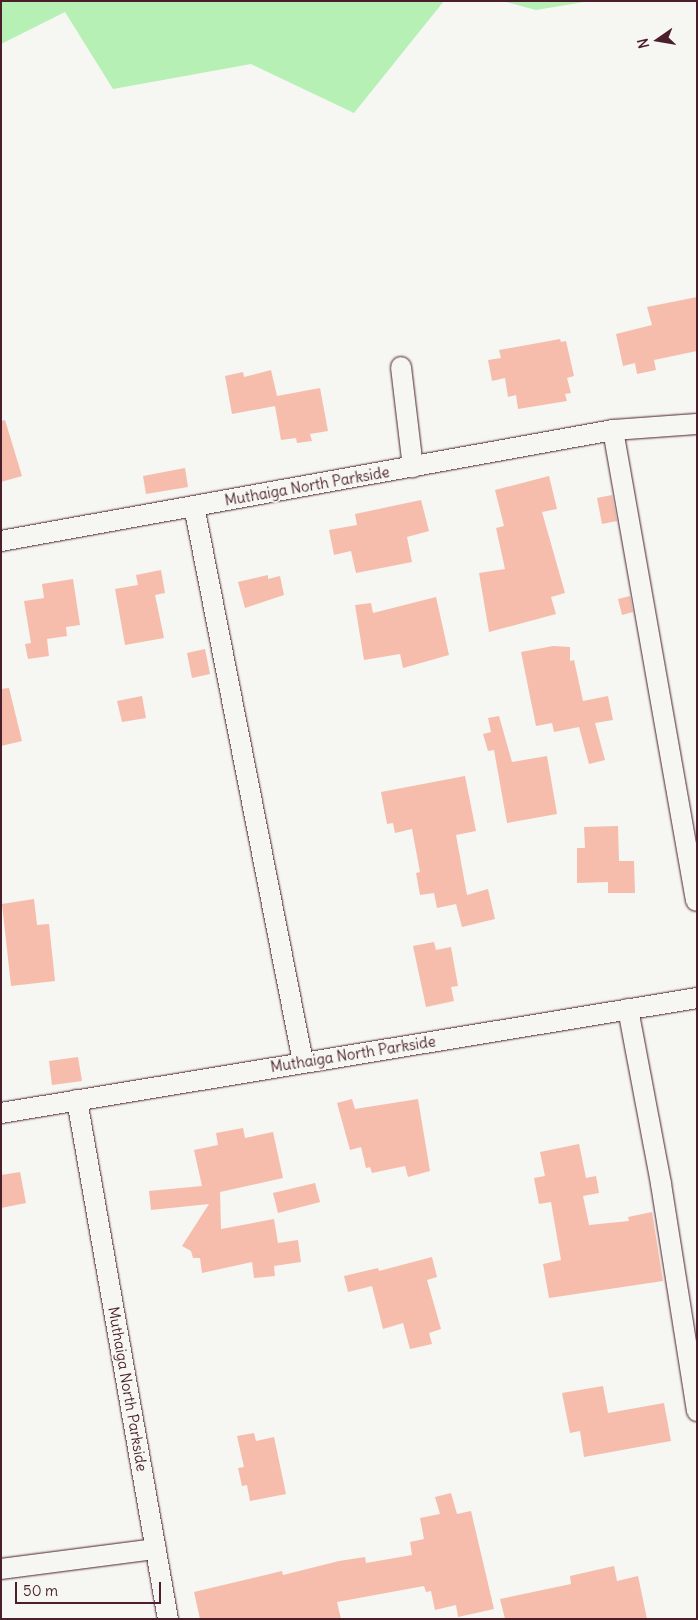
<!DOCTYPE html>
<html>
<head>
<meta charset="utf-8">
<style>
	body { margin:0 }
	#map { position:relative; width:698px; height:1620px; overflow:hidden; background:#f6f6f2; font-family:Delius,sans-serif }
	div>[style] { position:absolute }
	.green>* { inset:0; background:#b6f0b4 }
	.building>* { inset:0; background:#f6bdad }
	.roads { filter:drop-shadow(0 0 1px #4a1f2b) drop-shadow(0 0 1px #4a1f2b) }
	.minor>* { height:20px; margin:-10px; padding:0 10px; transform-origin:10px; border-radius:10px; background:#f6f6f2 }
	span { translate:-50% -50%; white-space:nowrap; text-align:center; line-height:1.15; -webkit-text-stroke:4px #f6f6f2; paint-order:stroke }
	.street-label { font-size:15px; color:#4a1f2b }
	.frame { position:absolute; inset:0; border:2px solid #4a1f2b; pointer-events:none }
	.north { position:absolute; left:633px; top:15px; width:50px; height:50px; -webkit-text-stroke:4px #f6f6f2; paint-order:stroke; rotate:257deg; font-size:14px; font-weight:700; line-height:20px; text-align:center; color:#4a1f2b }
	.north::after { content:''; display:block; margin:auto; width:18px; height:22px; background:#4a1f2b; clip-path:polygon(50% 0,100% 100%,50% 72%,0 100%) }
	.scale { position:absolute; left:15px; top:1582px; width:146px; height:22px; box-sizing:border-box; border:2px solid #4a1f2b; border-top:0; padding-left:6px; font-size:15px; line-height:18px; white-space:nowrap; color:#4a1f2b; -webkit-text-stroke:4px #f6f6f2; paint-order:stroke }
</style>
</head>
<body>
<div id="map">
	<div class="green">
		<i style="clip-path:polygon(1px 1px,444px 1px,354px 113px,251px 64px,113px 89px,65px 12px,1px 44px)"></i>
		<i style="clip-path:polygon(502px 1px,590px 1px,536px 10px)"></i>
	</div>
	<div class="building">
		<i style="clip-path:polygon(697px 297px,697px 351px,654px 360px,656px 370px,637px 374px,635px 363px,623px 366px,616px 334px,652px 325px,647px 307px)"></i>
		<i style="clip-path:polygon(560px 339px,561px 342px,566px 341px,574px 376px,567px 378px,571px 393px,565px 394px,567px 401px,518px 409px,516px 395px,508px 397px,505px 378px,492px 381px,488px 360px,501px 358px,499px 350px)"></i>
		<i style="clip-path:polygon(271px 370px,277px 396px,320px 388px,328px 431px,310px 434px,312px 441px,297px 443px,296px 438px,281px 440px,275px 406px,232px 414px,225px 376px,243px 372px,244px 377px)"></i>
		<i style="clip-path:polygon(5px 420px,22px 476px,1px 482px,1px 421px)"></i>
		<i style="clip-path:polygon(185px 468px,188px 487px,146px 494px,143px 476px)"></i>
		<i style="clip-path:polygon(549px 476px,557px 509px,542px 512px,565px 593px,551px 597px,556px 614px,489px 632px,479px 573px,505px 569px,496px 528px,504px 526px,495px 490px)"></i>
		<i style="clip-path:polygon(612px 495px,617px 521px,602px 524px,597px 498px)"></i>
		<i style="clip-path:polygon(421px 500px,429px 531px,407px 537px,412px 562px,356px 573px,351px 551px,334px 555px,329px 530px,357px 525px,355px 514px)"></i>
		<i style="clip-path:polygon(161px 570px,165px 593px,155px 595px,164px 638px,125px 645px,115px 589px,138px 585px,136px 575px)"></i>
		<i style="clip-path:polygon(268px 575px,268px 579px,280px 576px,284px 595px,245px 608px,238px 582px)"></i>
		<i style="clip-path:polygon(73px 579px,80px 625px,66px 627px,67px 636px,47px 639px,49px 656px,28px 659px,25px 644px,31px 643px,24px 601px,44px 598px,42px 584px)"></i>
		<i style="clip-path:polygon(630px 596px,633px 612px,622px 615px,618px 599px)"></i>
		<i style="clip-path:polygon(436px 597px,449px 655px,403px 668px,400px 654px,364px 660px,355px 605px,371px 603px,373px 613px)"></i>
		<i style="clip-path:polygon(553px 646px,570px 647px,570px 661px,574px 660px,583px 701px,608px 696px,613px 720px,595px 723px,605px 760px,589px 764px,579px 727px,554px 732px,552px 723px,536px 726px,521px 652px)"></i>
		<i style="clip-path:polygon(205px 649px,210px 674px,192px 678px,187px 653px)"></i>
		<i style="clip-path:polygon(9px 688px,22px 741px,1px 746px,1px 689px)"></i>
		<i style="clip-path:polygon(142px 696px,146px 718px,122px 722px,117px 701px)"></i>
		<i style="clip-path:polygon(499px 716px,512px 762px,547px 756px,557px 814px,507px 823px,494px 750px,488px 751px,483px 734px,491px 732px,488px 718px)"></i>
		<i style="clip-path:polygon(465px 776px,476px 831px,456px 835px,467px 895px,488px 889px,495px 919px,462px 927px,456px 904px,437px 908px,434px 893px,420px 895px,416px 873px,420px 872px,412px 829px,395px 833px,393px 823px,387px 824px,381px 792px)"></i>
		<i style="clip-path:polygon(618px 826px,619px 861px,634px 861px,635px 893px,608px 893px,608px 882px,577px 883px,577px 848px,585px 848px,584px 827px)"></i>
		<i style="clip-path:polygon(34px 899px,37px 925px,49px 924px,55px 981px,11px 986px,2px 904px)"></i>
		<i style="clip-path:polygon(434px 942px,436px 950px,451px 947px,458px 986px,451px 987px,454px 1001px,426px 1007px,413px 946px)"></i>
		<i style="clip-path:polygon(78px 1057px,82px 1081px,52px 1085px,49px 1061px)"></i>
		<i style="clip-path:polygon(352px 1099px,355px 1109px,418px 1099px,430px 1171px,408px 1177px,405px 1166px,372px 1173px,370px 1167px,366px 1168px,361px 1147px,350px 1150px,337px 1103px)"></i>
		<i style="clip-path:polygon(243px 1128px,245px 1138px,273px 1132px,283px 1178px,220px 1192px,221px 1229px,274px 1219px,278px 1243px,298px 1240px,301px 1262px,274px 1266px,275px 1276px,254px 1278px,252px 1262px,202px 1273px,200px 1258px,193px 1258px,191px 1251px,182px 1246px,209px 1204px,151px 1210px,149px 1191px,202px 1186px,194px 1150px,218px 1145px,216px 1133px)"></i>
		<i style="clip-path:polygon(579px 1144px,586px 1178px,596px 1176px,599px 1193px,583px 1196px,589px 1225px,629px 1221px,628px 1217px,652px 1212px,663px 1281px,549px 1298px,543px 1264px,561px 1260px,551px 1202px,539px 1204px,534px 1178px,545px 1176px,540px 1152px)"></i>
		<i style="clip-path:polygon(20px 1172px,26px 1203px,1px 1208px,1px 1175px)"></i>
		<i style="clip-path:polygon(315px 1183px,320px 1202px,278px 1213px,273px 1193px)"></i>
		<i style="clip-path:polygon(432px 1257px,437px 1277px,427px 1280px,441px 1329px,429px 1333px,432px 1344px,410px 1349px,403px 1323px,383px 1329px,372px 1286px,348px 1292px,344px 1276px,378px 1268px,379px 1271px)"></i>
		<i style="clip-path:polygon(603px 1386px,608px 1413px,664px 1403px,671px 1441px,584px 1457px,580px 1431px,570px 1433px,562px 1393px)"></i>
		<i style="clip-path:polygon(254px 1433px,256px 1441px,274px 1437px,286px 1494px,250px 1501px,247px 1485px,242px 1486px,238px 1468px,244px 1467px,237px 1436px)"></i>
		<i style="clip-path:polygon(451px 1493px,457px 1514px,471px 1511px,494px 1609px,458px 1617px,456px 1605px,435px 1610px,431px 1591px,426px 1592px,424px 1586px,337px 1602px,341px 1619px,200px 1619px,194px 1592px,282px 1571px,283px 1575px,339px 1561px,365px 1557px,366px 1563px,412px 1555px,410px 1542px,424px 1539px,420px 1518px,440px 1514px,435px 1497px)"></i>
		<i style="clip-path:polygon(614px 1566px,617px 1581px,638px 1576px,647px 1619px,505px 1619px,500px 1599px,571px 1584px,570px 1576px)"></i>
	</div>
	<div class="roads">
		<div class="minor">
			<i style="left:401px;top:367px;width:101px;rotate:83.2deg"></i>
			<i style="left:613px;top:430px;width:478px;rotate:80deg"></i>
			<i style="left:194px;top:506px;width:567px;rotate:78.91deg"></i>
			<i style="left:1px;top:541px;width:622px;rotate:-10.28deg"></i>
			<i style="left:613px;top:430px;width:84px;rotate:-4.1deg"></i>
			<i style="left:628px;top:1009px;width:178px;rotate:79.3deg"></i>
			<i style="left:661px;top:1184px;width:230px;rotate:81deg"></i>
			<i style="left:77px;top:1100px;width:527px;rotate:80.06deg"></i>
			<i style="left:1px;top:1113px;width:705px;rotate:-9.38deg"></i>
			<i style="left:1px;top:1569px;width:156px;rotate:-7.4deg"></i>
		</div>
	</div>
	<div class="street-label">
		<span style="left:307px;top:486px;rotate:-10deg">Muthaiga North Parkside</span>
		<span style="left:353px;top:1054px;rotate:-9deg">Muthaiga North Parkside</span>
		<span style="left:128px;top:1389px;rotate:80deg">Muthaiga North Parkside</span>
	</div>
	<div class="frame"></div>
	<div class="north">N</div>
	<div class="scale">50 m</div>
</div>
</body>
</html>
